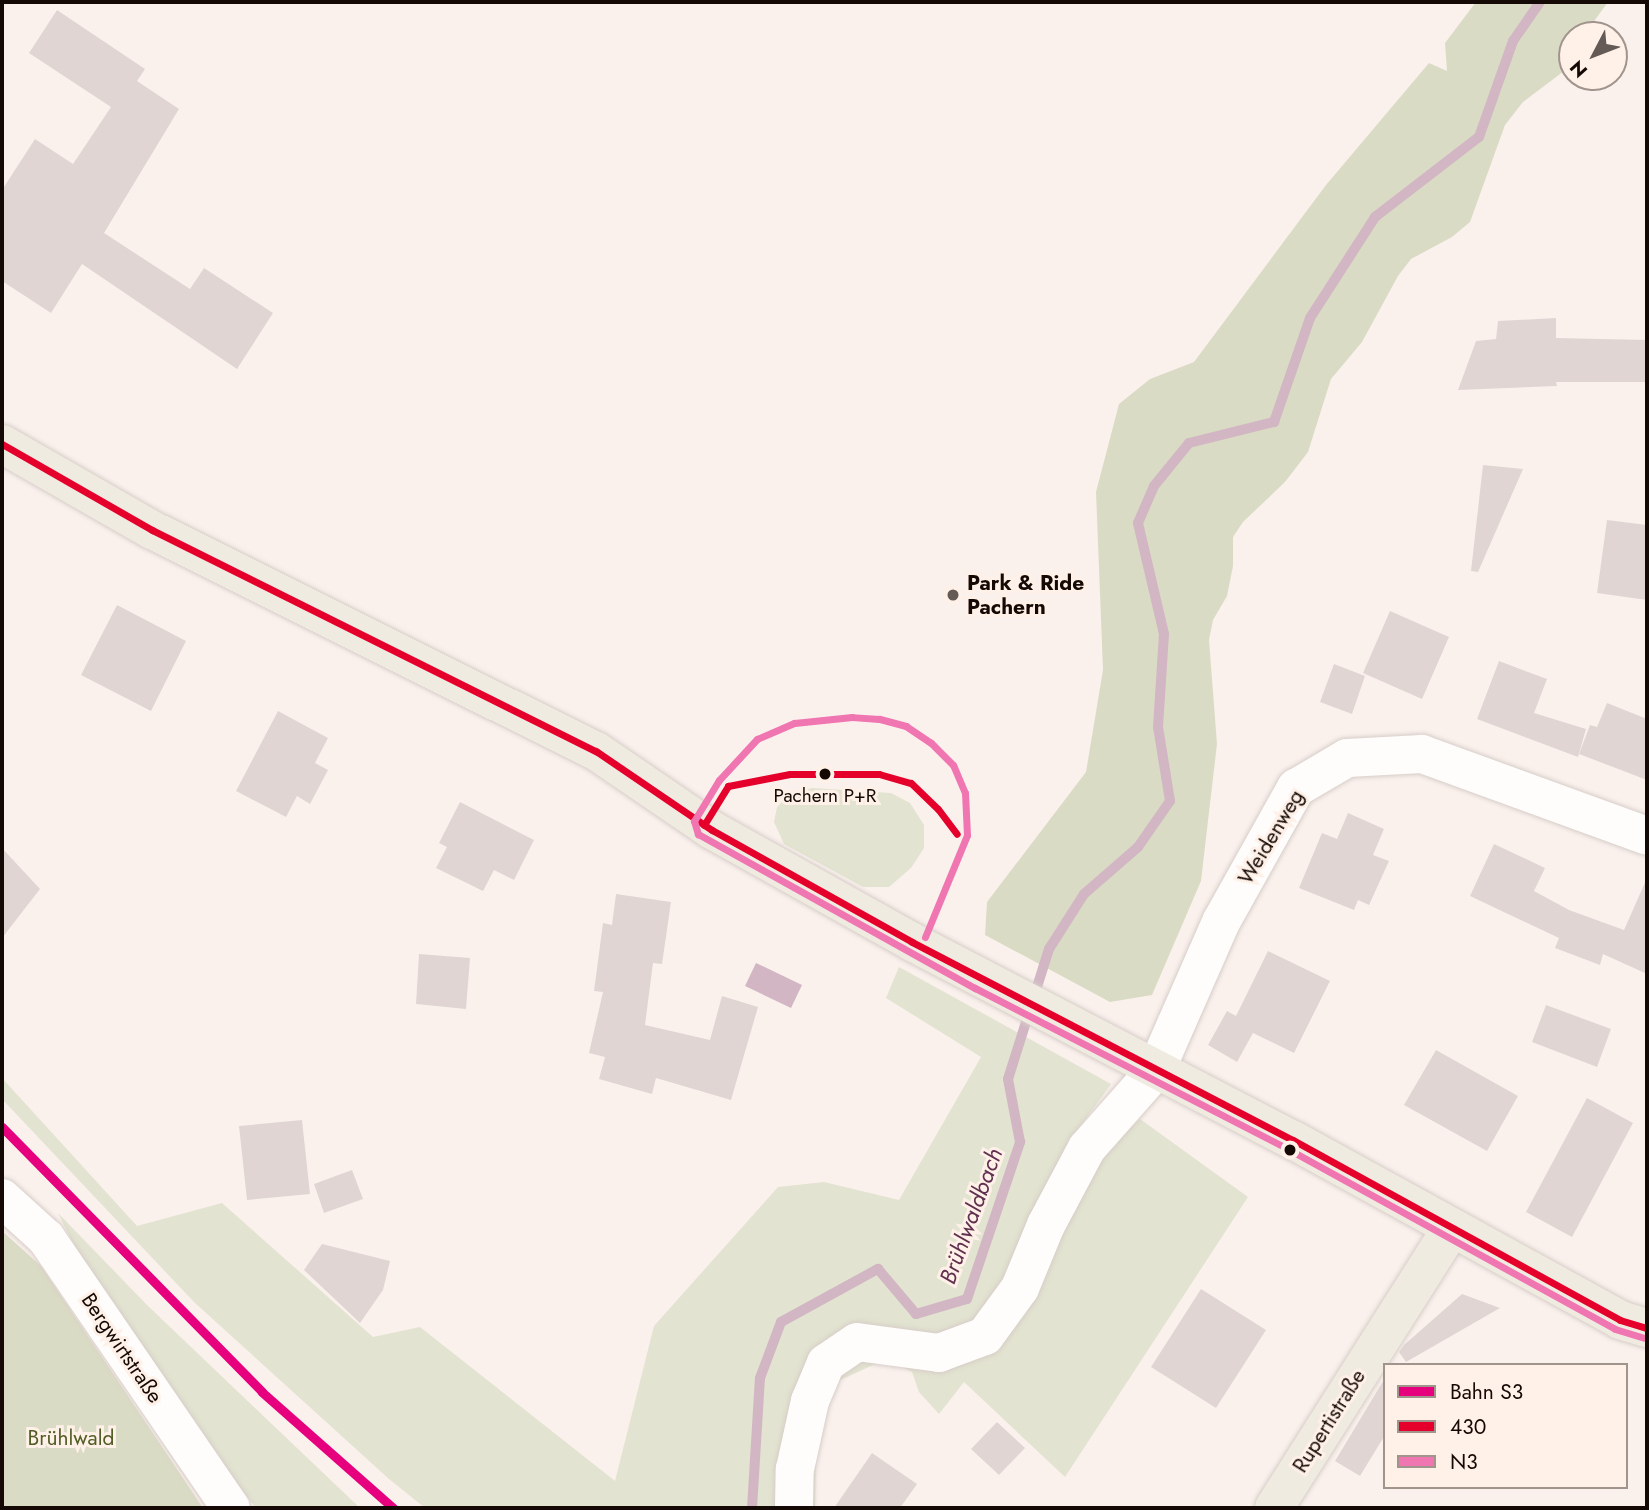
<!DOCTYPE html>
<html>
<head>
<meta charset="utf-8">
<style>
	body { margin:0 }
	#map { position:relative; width:1649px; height:1510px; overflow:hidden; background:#faf1ed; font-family:Jost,sans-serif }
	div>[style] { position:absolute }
	.green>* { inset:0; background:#e2e3d0 }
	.forest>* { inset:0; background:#dadbc5 }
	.water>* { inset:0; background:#d2b6c4 }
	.stream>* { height:10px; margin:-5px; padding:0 5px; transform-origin:5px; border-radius:5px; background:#d2b6c4 }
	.building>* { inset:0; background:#e1d5d3 }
	.roads { filter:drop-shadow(0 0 2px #d7cdc8) drop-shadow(0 0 2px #d7cdc8) }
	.minor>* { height:38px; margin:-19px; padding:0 19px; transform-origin:19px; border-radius:19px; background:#fefdfc }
	.major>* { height:38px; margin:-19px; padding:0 19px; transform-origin:19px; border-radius:19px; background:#f0ebe1 }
	.bus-1>* { height:7px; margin:-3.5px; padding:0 3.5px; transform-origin:3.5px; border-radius:3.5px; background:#e4002b }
	.bus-2>* { height:7px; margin:-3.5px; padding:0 3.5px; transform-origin:3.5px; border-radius:3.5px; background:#f076b1 }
	.rail-1>* { height:9px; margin:-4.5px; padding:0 4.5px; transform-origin:4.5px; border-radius:4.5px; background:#e6007e }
	.dots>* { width:19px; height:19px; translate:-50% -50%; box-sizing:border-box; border:4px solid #fff0e8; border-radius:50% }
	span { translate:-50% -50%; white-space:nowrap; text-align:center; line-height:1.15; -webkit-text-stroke:6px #fff0e8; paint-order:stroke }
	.bus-label { font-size:19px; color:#140904 }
	.poi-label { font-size:21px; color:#140904; font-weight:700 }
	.left { translate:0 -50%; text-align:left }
	.street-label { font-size:21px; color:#140904 }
	.park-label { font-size:21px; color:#505d25 }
	.water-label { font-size:23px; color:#60304f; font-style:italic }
	.frame { position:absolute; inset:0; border:4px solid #140904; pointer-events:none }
	.legend { position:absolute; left:1383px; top:1363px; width:245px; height:126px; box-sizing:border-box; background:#fff0e8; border:2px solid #a1948d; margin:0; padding:9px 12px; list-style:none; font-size:21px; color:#140904 }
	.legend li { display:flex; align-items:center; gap:14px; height:35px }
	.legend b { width:35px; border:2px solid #a1948d }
	.north { position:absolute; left:1558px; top:21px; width:70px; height:70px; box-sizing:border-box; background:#fff0e8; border:2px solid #a1948d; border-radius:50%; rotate:228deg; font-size:19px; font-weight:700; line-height:28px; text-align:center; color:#140904 }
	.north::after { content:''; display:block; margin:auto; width:24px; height:32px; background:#645a56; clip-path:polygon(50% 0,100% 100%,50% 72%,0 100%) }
</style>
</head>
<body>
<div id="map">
	<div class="green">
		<i style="clip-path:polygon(812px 788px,891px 793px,910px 803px,924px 825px,924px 848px,911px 868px,889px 887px,863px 887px,784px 844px,774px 822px,777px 807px,789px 794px)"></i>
		<i style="clip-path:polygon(899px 967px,1111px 1084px,1064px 1149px,1064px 1224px,1076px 1211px,1085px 1169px,1140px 1119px,1248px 1197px,1065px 1477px,964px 1382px,939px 1414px,919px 1392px,912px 1372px,886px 1359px,836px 1382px,816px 1440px,815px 1508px,425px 1508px,389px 1479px,194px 1302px,2px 1099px,2px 1078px,137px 1226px,222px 1203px,373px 1337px,420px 1327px,615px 1481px,654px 1326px,778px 1187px,824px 1182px,899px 1200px,981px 1057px,886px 998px)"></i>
		<i style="clip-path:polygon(58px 1213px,147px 1305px,360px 1508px,256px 1508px,202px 1438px,89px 1276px)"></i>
	</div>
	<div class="forest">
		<i style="clip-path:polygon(1476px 2px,1608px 2px,1584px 35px,1572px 35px,1572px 65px,1523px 102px,1505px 125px,1470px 222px,1452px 237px,1411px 259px,1398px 276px,1362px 342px,1331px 379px,1308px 452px,1285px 482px,1243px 522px,1233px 537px,1233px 566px,1227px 596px,1213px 620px,1209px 640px,1217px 744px,1201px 881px,1152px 995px,1110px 1002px,985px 935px,987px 902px,1086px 772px,1103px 670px,1096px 492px,1119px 404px,1150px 379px,1194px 362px,1326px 185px,1429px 63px,1447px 71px,1445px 43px)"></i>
		<i style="clip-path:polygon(2px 1231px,41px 1266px,203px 1508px,2px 1508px)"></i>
	</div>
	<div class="water">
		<i style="clip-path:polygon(756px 963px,802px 985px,791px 1008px,745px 986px)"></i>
	</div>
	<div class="stream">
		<i style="left:752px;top:1508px;width:130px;rotate:-86.5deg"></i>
		<i style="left:760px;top:1378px;width:60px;rotate:-69.4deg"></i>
		<i style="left:781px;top:1322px;width:111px;rotate:-28.7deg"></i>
		<i style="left:878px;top:1269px;width:59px;rotate:49.8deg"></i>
		<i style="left:916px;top:1314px;width:53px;rotate:-16.4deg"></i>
		<i style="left:967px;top:1299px;width:166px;rotate:-71.3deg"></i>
		<i style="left:1020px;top:1142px;width:64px;rotate:-100.8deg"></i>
		<i style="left:1008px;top:1079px;width:136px;rotate:-72.5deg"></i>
		<i style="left:1049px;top:949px;width:65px;rotate:-57.5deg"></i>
		<i style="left:1084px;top:894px;width:72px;rotate:-41deg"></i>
		<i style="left:1138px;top:847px;width:56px;rotate:-55.2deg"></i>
		<i style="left:1170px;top:801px;width:75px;rotate:-99.2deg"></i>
		<i style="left:1158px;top:727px;width:93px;rotate:-86.3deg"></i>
		<i style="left:1164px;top:634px;width:114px;rotate:-103.2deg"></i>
		<i style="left:1138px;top:523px;width:40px;rotate:-66.6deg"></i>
		<i style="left:1154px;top:486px;width:55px;rotate:-50.9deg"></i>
		<i style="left:1189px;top:443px;width:88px;rotate:-13.9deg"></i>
		<i style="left:1274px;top:422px;width:110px;rotate:-70.9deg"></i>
		<i style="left:1310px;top:318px;width:120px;rotate:-57.2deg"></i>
		<i style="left:1375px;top:217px;width:131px;rotate:-37.6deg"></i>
		<i style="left:1479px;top:137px;width:102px;rotate:-70.5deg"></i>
		<i style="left:1513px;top:41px;width:47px;rotate:-55.3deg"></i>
	</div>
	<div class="building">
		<i style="clip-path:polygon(57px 10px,145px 69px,137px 81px,179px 109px,104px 233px,190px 289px,204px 268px,273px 313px,237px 369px,82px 264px,51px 313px,2px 281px,2px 190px,35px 139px,73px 164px,111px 107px,29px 53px)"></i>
		<i style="clip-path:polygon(1556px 318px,1556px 338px,1647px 340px,1647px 382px,1556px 382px,1557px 386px,1458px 390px,1476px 341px,1496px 339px,1498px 321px)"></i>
		<i style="clip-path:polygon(1483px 465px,1523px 469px,1478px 572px,1471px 571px)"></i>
		<i style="clip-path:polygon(1607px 520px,1647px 525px,1647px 600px,1597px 593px)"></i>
		<i style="clip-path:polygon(117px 605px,186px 641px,151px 711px,81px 675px)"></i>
		<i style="clip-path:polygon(1390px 611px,1449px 637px,1422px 699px,1363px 673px)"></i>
		<i style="clip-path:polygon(1499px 661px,1547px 679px,1534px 713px,1586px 729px,1578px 757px,1477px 719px)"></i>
		<i style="clip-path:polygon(1334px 664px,1365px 676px,1352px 714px,1320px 702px)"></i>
		<i style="clip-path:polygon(1607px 703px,1647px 719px,1647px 780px,1579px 754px,1590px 725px,1597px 727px)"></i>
		<i style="clip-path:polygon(278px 711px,328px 738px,315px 763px,328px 770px,310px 804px,297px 796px,286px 817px,236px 791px)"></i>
		<i style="clip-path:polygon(460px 802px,534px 840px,514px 880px,494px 870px,483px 891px,436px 868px,447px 847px,439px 843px)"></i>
		<i style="clip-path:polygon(1348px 813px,1384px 829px,1373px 855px,1389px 861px,1369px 905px,1358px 900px,1354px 910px,1299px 888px,1322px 833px,1337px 839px)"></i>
		<i style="clip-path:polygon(1494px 844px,1545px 868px,1534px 891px,1569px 910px,1624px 930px,1647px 878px,1647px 974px,1603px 954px,1600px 965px,1555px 948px,1559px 938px,1470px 896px)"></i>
		<i style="clip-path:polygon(2px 848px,40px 889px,2px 938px)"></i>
		<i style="clip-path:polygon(616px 894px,671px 902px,662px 964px,653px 963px,645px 1025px,710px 1040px,722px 996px,758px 1007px,731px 1100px,656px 1078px,652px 1094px,599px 1079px,605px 1057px,589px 1053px,603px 992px,594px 991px,603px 923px,612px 925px)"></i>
		<i style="clip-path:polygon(1268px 951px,1330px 981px,1294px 1053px,1253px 1033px,1237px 1062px,1208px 1045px,1227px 1011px,1236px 1016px)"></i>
		<i style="clip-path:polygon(419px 954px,470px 958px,466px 1009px,416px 1004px)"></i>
		<i style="clip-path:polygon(1546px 1005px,1611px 1029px,1597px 1067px,1532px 1042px)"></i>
		<i style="clip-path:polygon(1436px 1050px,1518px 1096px,1487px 1151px,1404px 1105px)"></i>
		<i style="clip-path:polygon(1587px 1098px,1633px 1123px,1572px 1237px,1526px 1212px)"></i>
		<i style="clip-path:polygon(302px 1120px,310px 1194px,247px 1200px,239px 1126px)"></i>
		<i style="clip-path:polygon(352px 1170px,363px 1199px,324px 1213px,314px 1184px)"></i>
		<i style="clip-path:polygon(322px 1244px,390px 1261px,383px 1290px,360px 1323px,304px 1270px)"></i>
		<i style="clip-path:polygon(1201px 1289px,1266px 1330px,1216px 1408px,1151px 1367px)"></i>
		<i style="clip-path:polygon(1462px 1294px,1500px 1308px,1406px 1362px,1399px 1352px,1404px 1345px)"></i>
		<i style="clip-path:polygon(1385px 1378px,1385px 1435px,1360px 1476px,1335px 1461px)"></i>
		<i style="clip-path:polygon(997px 1422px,1025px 1448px,999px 1475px,971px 1449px)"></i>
		<i style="clip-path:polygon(872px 1453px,917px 1484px,900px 1508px,834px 1508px)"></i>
	</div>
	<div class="roads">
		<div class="minor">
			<i style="left:2px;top:1198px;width:59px;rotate:42.3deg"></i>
			<i style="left:46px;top:1238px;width:327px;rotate:55.6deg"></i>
			<i style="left:794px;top:1508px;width:39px;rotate:-89deg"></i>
			<i style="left:795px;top:1469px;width:70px;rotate:-77.6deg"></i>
			<i style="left:810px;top:1401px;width:41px;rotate:-67.2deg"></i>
			<i style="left:826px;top:1363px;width:37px;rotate:-34deg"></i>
			<i style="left:857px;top:1342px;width:83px;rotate:7.6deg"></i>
			<i style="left:939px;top:1353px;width:49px;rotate:-20.3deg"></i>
			<i style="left:985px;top:1336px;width:59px;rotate:-53.9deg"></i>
			<i style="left:1020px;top:1288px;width:68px;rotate:-67.6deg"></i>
			<i style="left:1046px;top:1225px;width:87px;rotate:-62deg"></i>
			<i style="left:1087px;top:1148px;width:104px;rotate:-48.5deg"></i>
			<i style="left:1156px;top:1070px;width:162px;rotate:-66.3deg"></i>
			<i style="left:1221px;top:922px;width:154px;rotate:-60.8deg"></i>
			<i style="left:1296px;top:788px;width:59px;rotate:-30.5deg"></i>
			<i style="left:1347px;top:758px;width:75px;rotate:-3.1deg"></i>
			<i style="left:1422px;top:754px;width:239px;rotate:20deg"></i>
		</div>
		<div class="major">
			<i style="left:2px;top:444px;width:173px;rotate:29.8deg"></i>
			<i style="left:152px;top:530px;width:496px;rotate:26.5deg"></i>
			<i style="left:596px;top:751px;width:140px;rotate:34.3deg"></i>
			<i style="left:712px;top:830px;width:229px;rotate:29.2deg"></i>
			<i style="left:912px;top:942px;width:429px;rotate:27.5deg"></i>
			<i style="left:1293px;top:1140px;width:373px;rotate:28.8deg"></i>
			<i style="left:1620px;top:1320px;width:28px;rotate:17deg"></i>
			<i style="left:1274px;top:1508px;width:332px;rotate:-57.6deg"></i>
		</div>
	</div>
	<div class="bus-1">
		<i style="left:2px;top:444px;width:173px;rotate:29.8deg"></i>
		<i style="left:152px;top:530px;width:496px;rotate:26.5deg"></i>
		<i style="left:596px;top:751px;width:140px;rotate:34.3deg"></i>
		<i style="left:712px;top:830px;width:229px;rotate:29.2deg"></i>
		<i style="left:912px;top:942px;width:429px;rotate:27.5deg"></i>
		<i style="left:1293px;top:1140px;width:373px;rotate:28.8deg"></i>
		<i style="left:1620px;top:1320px;width:28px;rotate:17deg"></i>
		<i style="left:704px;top:825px;width:46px;rotate:-58.4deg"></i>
		<i style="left:728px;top:786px;width:63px;rotate:-11deg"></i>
		<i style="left:790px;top:774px;width:89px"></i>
		<i style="left:879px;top:774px;width:33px;rotate:16deg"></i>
		<i style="left:911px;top:783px;width:37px;rotate:44deg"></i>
		<i style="left:938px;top:809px;width:31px;rotate:53deg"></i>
	</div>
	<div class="bus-2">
		<i style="left:925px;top:937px;width:110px;rotate:-67.6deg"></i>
		<i style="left:967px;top:835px;width:42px;rotate:-92.7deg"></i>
		<i style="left:965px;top:793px;width:30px;rotate:-113deg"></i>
		<i style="left:953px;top:765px;width:31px;rotate:-135deg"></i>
		<i style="left:931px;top:743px;width:30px;rotate:-146deg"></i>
		<i style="left:906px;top:726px;width:28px;rotate:-165deg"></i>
		<i style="left:879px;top:719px;width:27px;rotate:-176deg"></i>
		<i style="left:852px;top:717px;width:58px;rotate:174.1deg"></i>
		<i style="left:794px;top:723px;width:40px;rotate:156.6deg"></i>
		<i style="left:757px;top:739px;width:56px;rotate:132.8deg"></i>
		<i style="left:719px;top:780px;width:48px;rotate:121.4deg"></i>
		<i style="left:694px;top:821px;width:14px;rotate:73deg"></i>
		<i style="left:698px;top:834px;width:317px;rotate:29.1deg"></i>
		<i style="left:975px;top:988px;width:352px;rotate:27.2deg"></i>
		<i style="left:1288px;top:1149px;width:373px;rotate:28.8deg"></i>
		<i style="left:1615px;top:1329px;width:30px;rotate:17deg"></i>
	</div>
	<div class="rail-1">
		<i style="left:2px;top:1127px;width:371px;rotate:45.5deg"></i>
		<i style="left:262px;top:1392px;width:175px;rotate:41.5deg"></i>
	</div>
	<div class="dots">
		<i style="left:953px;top:595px;background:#645a56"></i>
		<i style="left:825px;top:774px;background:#140904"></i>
		<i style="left:1290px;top:1150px;background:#140904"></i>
	</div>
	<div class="bus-label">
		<span style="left:825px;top:796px">Pachern P+R</span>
	</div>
	<div class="poi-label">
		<span class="left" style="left:967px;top:595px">Park &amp; Ride<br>Pachern</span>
	</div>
	<div class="street-label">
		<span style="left:1271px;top:837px;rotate:-59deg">Weidenweg</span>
		<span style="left:122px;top:1348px;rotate:56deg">Bergwirtstraße</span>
		<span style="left:1329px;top:1421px;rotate:-58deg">Rupertistraße</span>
	</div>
	<div class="park-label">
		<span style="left:71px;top:1438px">Brühlwald</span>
	</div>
	<div class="water-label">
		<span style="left:971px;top:1216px;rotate:-70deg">Brühlwaldbach</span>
	</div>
	<div class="frame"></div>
	<ul class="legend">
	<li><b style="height:9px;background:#e6007e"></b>Bahn S3</li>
	<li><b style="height:9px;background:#e4002b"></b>430</li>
	<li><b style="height:9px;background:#f076b1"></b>N3</li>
	</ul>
	<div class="north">N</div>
</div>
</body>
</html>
